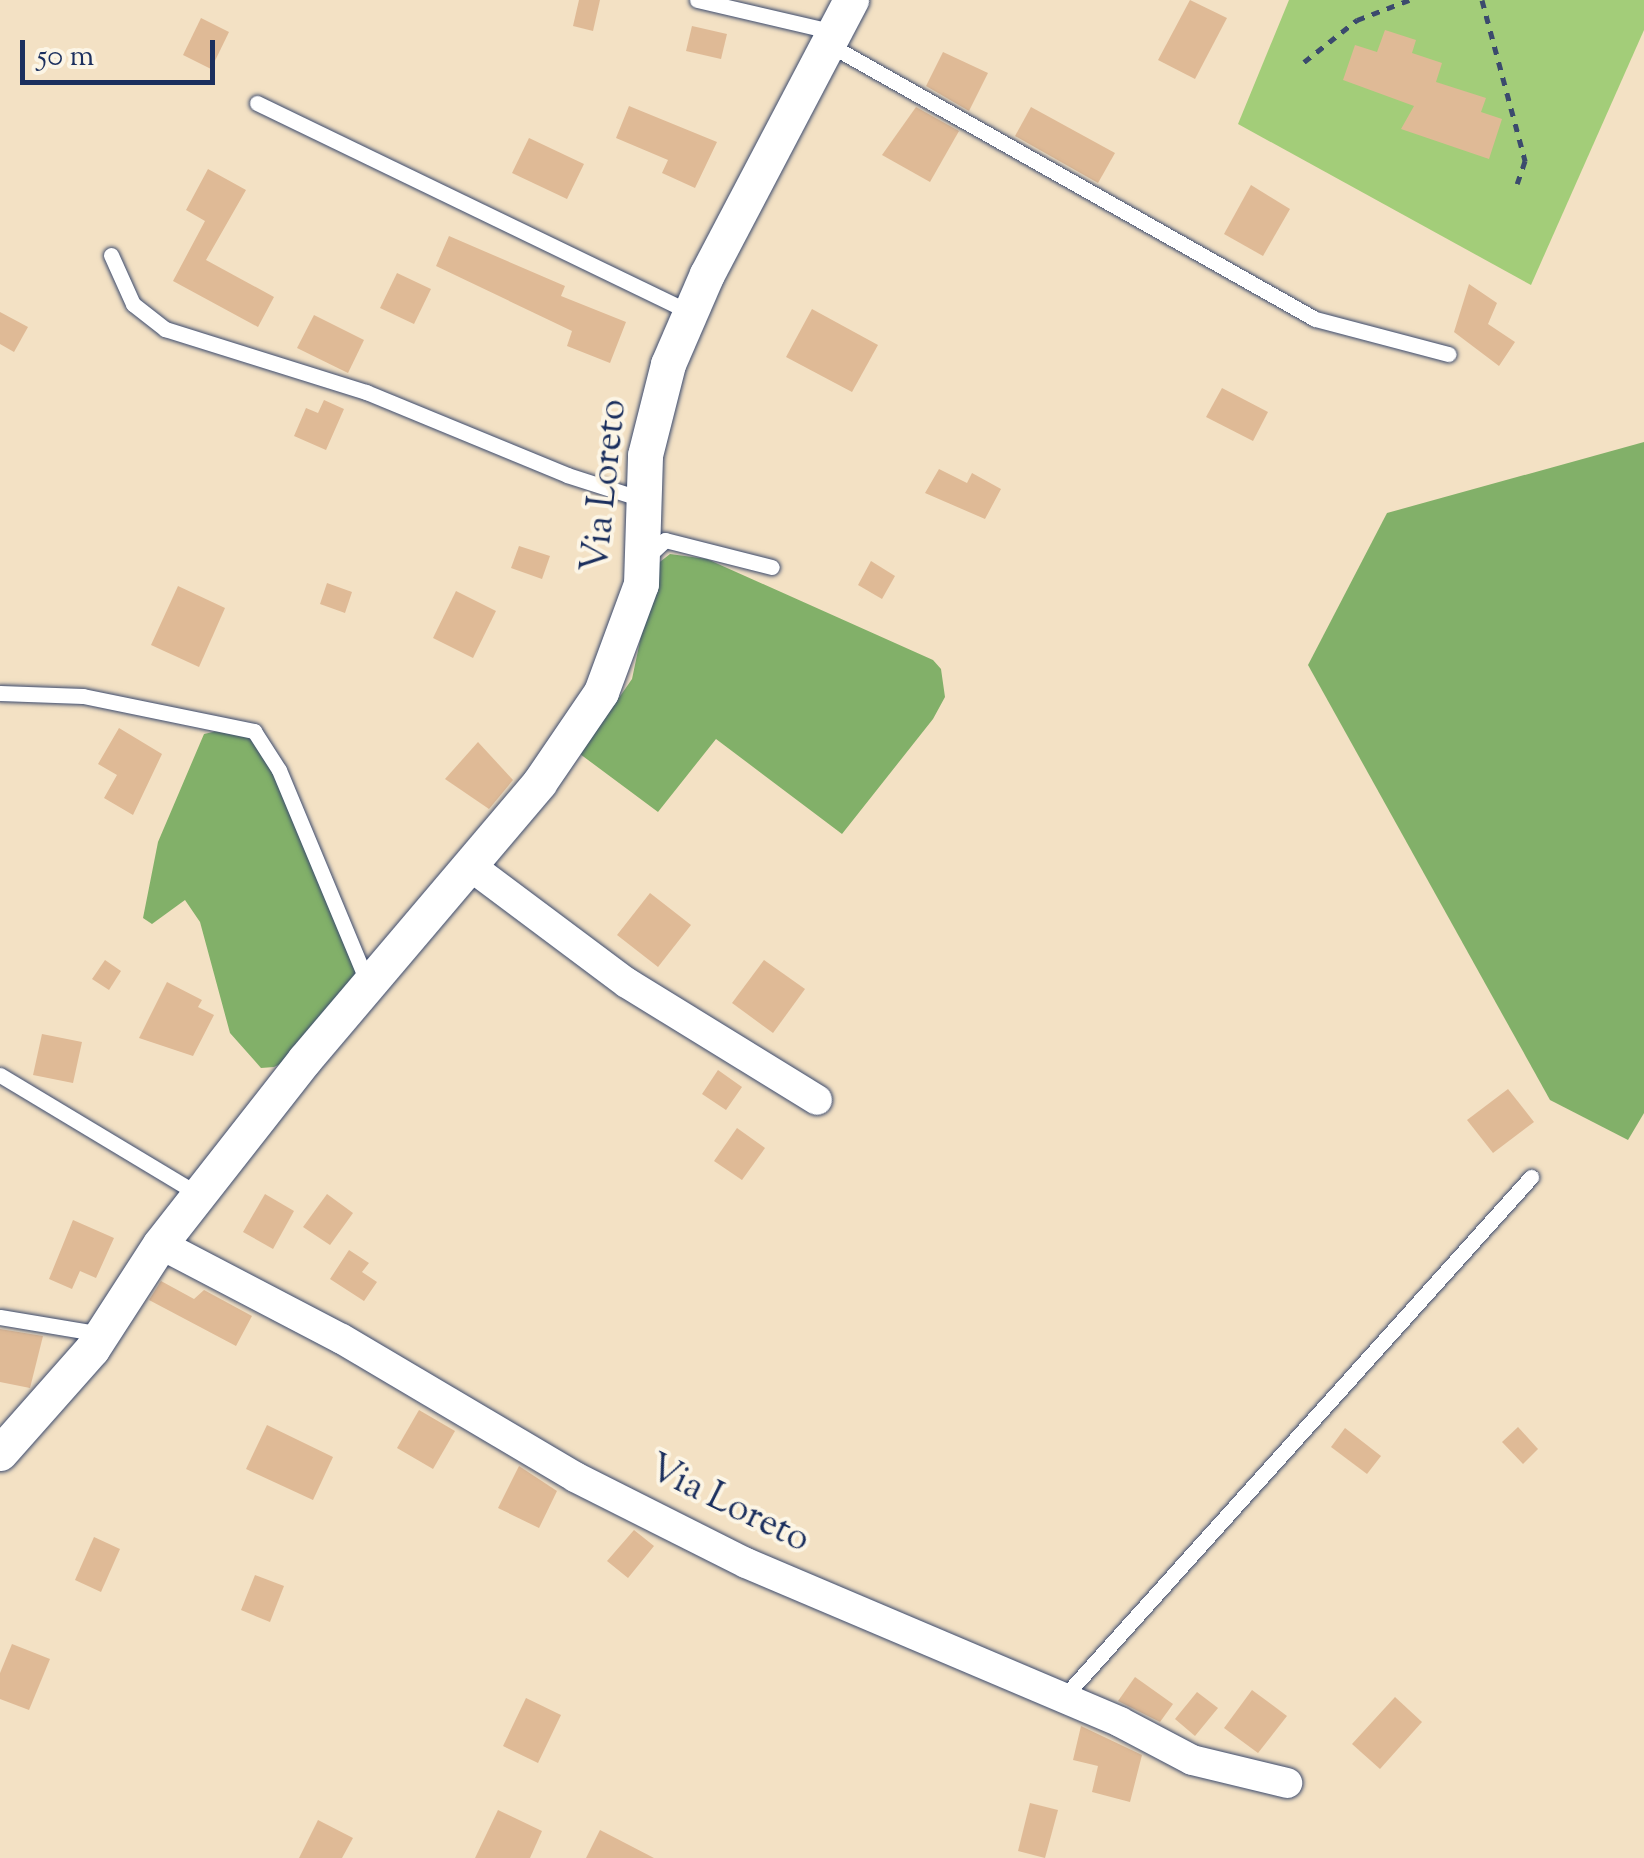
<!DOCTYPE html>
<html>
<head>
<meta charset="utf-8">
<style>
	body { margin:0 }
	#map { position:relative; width:1644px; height:1858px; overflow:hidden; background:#f3e1c4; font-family:"Sorts Mill Goudy",serif }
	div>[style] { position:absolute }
	.green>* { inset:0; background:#a3cd79 }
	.forest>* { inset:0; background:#82b069 }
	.building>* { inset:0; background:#dfba96 }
	.path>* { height:5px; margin-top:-2.5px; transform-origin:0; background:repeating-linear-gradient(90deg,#3b4a6d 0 8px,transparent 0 16px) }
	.roads { filter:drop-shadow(0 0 2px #3b4a6d) drop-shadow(0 0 2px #3b4a6d) }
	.service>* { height:15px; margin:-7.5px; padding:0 7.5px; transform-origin:7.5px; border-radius:7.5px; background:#fff }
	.minor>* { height:30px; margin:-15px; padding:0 15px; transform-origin:15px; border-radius:15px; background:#fff }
	.tertiary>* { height:35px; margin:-17.5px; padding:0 17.5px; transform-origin:17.5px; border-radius:17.5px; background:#fff }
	span { translate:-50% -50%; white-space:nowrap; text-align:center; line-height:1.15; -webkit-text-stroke:8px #fcf5e5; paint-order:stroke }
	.street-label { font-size:38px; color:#1b2f5e }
	.scale { position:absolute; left:20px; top:40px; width:195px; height:45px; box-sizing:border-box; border:5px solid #1b2f5e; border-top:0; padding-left:12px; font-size:30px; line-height:35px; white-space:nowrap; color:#1b2f5e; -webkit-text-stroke:8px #fcf5e5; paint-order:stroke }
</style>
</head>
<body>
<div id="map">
	<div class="green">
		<i style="clip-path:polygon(1289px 0,1644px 0,1644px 30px,1531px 285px,1238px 124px)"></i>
	</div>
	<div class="forest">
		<i style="clip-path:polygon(1644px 442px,1644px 1113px,1628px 1140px,1550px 1100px,1308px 665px,1387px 513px)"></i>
		<i style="clip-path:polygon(670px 554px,707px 559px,933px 660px,941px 669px,945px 697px,933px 719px,842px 834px,716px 739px,658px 812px,580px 754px,632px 679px,656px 565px)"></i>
		<i style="clip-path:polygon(217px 731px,250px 736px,263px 749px,358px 977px,291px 1059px,274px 1067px,261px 1068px,230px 1033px,200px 922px,185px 900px,152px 924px,143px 918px,158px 842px,204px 734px)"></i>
	</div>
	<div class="building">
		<i style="clip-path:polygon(579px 0,600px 0,593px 31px,573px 26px)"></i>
		<i style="clip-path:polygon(1190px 0,1227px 18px,1195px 79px,1158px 60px)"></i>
		<i style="clip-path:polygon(201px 18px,229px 32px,211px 69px,183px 55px)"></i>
		<i style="clip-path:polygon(692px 26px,727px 34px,721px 59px,686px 51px)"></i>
		<i style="clip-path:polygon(1385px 30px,1416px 40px,1412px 53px,1442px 63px,1436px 82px,1486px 98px,1481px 112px,1502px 119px,1489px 159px,1401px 129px,1414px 106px,1343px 80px,1355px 45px,1377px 52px)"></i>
		<i style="clip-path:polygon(943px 52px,988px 73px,969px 111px,926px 86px)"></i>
		<i style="clip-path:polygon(629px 106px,717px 142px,695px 188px,662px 173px,668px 160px,616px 138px)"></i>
		<i style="clip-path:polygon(916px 107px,959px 131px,930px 182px,882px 155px)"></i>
		<i style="clip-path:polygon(1031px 107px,1115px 153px,1098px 183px,1015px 136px)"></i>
		<i style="clip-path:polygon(529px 138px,584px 164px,567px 199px,512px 173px)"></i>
		<i style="clip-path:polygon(208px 169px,246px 190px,206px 260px,274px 297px,258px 327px,173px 281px,205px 221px,186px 210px)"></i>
		<i style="clip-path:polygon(1251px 185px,1290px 209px,1263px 256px,1224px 234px)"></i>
		<i style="clip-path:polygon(449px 236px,565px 286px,561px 296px,626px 322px,610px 363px,567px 346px,572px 331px,436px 266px)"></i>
		<i style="clip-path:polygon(397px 273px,431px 289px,414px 324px,380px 308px)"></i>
		<i style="clip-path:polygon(1469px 284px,1497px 303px,1488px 324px,1515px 342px,1499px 366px,1454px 332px)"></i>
		<i style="clip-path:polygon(812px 309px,878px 345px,852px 392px,786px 357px)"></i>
		<i style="clip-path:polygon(0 312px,28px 327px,14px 352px,0 344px)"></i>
		<i style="clip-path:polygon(314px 315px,364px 340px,348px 373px,297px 348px)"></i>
		<i style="clip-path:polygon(1222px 388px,1268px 412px,1253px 441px,1206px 417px)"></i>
		<i style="clip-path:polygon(324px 400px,344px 409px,326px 450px,294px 436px,306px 408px,318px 413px)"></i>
		<i style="clip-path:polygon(939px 469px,967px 483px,972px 473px,1001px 489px,985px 519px,925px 493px)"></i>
		<i style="clip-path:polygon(519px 546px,550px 556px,542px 579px,511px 568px)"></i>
		<i style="clip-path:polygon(871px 561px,895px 576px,882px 599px,858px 585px)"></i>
		<i style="clip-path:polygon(327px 583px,352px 592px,345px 613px,320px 604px)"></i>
		<i style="clip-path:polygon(178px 586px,225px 608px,199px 667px,151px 645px)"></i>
		<i style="clip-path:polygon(456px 591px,496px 611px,473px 658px,433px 638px)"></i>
		<i style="clip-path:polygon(119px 728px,162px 754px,133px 815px,104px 798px,117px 775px,98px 764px)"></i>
		<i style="clip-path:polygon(478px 742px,513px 780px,489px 809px,445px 779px)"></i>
		<i style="clip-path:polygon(650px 893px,691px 925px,658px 967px,617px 935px)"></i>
		<i style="clip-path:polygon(105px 960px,121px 971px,109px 990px,92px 979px)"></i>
		<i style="clip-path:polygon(764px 960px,805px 989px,773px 1033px,732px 1003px)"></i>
		<i style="clip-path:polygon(167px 982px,202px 1000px,198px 1007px,214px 1015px,193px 1056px,139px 1038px)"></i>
		<i style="clip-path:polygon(42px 1034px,82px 1042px,73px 1083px,33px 1075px)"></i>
		<i style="clip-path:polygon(718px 1070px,742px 1087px,726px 1110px,702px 1094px)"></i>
		<i style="clip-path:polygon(1508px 1089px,1534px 1122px,1493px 1153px,1467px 1120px)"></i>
		<i style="clip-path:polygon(737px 1128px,765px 1148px,742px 1180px,714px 1161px)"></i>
		<i style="clip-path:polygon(265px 1194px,294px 1211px,273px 1249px,243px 1232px)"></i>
		<i style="clip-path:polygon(327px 1194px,353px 1213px,330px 1245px,303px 1227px)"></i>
		<i style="clip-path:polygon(73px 1220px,114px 1238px,96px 1278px,80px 1271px,72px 1289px,49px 1279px)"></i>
		<i style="clip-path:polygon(349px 1250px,369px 1263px,362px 1272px,377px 1282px,364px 1301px,330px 1279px)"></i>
		<i style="clip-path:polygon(161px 1281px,194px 1299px,204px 1290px,252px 1316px,236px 1346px,149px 1300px)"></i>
		<i style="clip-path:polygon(0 1329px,43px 1336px,30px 1388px,0 1382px)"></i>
		<i style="clip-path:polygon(419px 1410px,455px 1431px,433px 1469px,397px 1448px)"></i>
		<i style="clip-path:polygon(267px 1425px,333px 1457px,313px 1500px,246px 1469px)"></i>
		<i style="clip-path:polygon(1518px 1427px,1538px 1449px,1523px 1464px,1502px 1442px)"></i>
		<i style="clip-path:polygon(1345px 1428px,1381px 1456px,1367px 1474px,1331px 1447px)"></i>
		<i style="clip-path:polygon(519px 1466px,557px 1491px,539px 1528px,498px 1508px)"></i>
		<i style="clip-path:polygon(634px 1530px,654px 1546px,628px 1578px,607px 1561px)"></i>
		<i style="clip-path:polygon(94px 1537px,120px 1549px,101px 1592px,75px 1580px)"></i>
		<i style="clip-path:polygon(255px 1575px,284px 1586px,270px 1622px,241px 1610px)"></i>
		<i style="clip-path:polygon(12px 1644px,50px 1659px,29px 1710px,0 1699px,0 1673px)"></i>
		<i style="clip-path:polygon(1135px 1677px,1173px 1704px,1160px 1722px,1118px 1701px)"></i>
		<i style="clip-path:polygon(1252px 1690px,1287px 1716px,1258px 1753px,1224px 1728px)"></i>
		<i style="clip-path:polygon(1197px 1692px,1218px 1708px,1195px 1736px,1175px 1719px)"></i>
		<i style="clip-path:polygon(1395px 1697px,1422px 1722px,1380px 1769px,1352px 1744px)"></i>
		<i style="clip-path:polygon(526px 1698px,561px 1715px,538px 1763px,503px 1746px)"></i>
		<i style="clip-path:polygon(1081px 1726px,1142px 1755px,1130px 1802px,1092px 1792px,1098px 1766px,1073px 1760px)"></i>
		<i style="clip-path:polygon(1030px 1803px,1058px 1810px,1045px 1858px,1018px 1851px)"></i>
		<i style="clip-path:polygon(498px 1810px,542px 1831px,530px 1858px,475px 1858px)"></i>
		<i style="clip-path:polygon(318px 1820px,353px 1838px,342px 1858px,299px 1858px)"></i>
		<i style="clip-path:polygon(600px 1830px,654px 1858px,586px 1858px)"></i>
	</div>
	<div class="path">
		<i style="left:1482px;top:0;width:167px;rotate:75deg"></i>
		<i style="left:1525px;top:161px;width:24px;rotate:109deg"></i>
		<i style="left:1304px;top:62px;width:68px;rotate:-38.4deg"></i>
		<i style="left:1357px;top:20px;width:56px;rotate:-21deg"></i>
	</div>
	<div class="roads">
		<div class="service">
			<i style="left:697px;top:0;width:142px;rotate:13.1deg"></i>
			<i style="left:828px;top:44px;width:559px;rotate:29.45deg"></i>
			<i style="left:1315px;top:319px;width:138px;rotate:14.7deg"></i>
			<i style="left:257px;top:103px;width:481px;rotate:25.8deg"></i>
			<i style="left:111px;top:255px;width:54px;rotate:65.8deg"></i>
			<i style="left:133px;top:304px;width:41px;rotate:38deg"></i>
			<i style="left:165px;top:329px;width:211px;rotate:17.4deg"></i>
			<i style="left:366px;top:392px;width:217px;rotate:22.4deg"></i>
			<i style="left:567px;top:475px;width:82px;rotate:17.8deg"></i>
			<i style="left:649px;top:555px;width:22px;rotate:-43deg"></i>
			<i style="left:665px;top:540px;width:110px;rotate:14.2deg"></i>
			<i style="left:0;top:693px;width:83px;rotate:2.1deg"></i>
			<i style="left:83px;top:696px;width:175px;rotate:11.6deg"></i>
			<i style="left:254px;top:731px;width:46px;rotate:57.3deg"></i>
			<i style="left:279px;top:770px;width:232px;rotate:67.4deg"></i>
			<i style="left:0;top:1075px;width:231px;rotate:31deg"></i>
			<i style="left:0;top:1317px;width:103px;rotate:9.5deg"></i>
			<i style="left:1062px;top:1699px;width:702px;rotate:-48.06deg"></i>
		</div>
		<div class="minor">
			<i style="left:469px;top:865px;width:197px;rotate:36.8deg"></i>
			<i style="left:627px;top:983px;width:223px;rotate:31.6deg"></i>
			<i style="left:160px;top:1244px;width:205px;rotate:27.6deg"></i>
			<i style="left:342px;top:1339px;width:271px;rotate:30.6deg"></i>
			<i style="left:575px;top:1477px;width:191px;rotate:26.7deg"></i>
			<i style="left:746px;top:1563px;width:406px;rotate:23deg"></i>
			<i style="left:1120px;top:1722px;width:81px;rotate:27.8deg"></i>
			<i style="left:1192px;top:1760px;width:98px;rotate:13.6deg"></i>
		</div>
		<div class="tertiary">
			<i style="left:0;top:1453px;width:139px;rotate:-48.5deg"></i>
			<i style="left:92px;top:1349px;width:125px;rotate:-57.1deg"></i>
			<i style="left:160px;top:1244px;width:235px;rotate:-51.9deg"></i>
			<i style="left:305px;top:1059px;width:362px;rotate:-49.7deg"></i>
			<i style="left:539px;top:783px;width:110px;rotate:-55.7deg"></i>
			<i style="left:601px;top:692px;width:115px;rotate:-69.7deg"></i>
			<i style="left:641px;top:584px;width:129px;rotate:-88.2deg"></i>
			<i style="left:645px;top:455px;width:94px;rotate:-75.8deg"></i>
			<i style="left:668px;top:364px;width:98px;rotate:-66.6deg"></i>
			<i style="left:707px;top:274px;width:310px;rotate:-62.3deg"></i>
		</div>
	</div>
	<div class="street-label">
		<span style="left:607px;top:486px;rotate:-84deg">Via Loreto</span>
		<span style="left:728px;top:1506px;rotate:26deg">Via Loreto</span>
	</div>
	<div class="scale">50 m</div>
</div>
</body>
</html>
